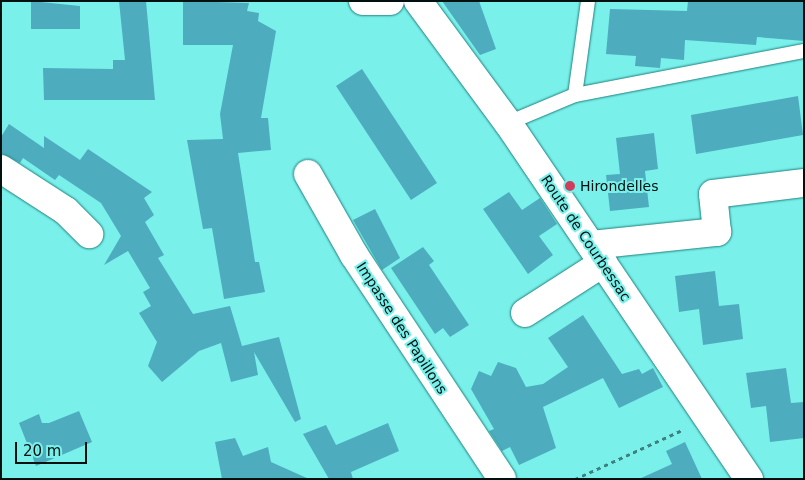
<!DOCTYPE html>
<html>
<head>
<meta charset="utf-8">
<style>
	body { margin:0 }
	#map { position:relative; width:805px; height:480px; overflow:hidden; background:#7af0eb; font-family:"DejaVu Sans",sans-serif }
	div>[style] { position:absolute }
	.building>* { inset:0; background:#4dacbe }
	.path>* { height:3px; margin-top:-1.5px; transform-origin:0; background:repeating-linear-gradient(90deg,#3d807d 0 4px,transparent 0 8px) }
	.roads { filter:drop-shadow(0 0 1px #1f817e) drop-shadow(0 0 1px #1f817e) }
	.lane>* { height:14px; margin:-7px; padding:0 7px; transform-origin:7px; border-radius:7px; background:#fff }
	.street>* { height:28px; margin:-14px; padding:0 14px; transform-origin:14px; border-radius:14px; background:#fff }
	.secondary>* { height:28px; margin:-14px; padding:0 14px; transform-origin:14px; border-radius:14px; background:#fff }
	.dots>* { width:14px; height:14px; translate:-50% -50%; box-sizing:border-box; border:2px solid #7af0eb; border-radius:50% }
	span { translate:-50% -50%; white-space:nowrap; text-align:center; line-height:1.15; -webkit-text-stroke:4px #7af0eb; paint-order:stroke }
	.poi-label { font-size:14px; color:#001110 }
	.left { translate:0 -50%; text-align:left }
	.street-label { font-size:14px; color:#001110 }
	.frame { position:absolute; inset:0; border:2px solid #001110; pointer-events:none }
	.scale { position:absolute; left:15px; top:442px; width:72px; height:22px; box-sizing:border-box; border:2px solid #001110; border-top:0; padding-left:6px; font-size:15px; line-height:18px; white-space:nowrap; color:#001110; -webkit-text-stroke:4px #7af0eb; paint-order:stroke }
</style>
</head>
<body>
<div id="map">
	<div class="building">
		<i style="clip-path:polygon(31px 1px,80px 6px,80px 29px,31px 29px)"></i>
		<i style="clip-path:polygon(119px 1px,146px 1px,155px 100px,44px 100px,43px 68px,113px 69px,113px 60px,125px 60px)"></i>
		<i style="clip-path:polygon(183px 1px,249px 3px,247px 11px,259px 13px,258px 21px,276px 31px,261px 118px,268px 118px,271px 150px,238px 153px,255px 262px,259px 262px,265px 292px,224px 299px,212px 228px,203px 229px,187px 140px,223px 139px,220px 114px,233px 45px,183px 45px)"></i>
		<i style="clip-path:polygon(442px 1px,479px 1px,496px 49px,480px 55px)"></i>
		<i style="clip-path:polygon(688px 1px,804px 1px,804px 41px,757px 37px,756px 45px,685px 40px,684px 60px,661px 58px,660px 68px,635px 66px,636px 56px,606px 54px,610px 9px,687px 11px)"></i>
		<i style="clip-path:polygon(362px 69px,437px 183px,411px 200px,336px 86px)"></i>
		<i style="clip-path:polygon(798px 96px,803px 135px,696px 154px,691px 115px)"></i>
		<i style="clip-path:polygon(9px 124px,44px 148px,44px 136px,80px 160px,88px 149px,152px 192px,144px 198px,154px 215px,145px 222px,164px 255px,158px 258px,193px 314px,230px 306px,242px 346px,279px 337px,301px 419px,295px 422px,254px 352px,258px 375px,231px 382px,221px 343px,199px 351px,162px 382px,148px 366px,157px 342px,139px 313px,151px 306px,143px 292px,150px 288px,128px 251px,104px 265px,121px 236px,101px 203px,59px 175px,55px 180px,23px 158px,20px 163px,1px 153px,1px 137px)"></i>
		<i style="clip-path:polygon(654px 133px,658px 169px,645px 171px,649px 207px,610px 211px,606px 175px,620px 174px,616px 138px)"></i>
		<i style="clip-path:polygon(509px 192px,522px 210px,540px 198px,557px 224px,539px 236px,553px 255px,528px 274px,483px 209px)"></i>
		<i style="clip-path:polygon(375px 209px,400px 258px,382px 270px,353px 220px)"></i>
		<i style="clip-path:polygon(423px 247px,434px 261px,429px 265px,469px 325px,450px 337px,443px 328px,435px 334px,391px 268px)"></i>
		<i style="clip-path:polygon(715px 271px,719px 306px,739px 304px,743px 339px,703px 345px,699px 309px,679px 312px,675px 276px)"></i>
		<i style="clip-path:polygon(583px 315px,622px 374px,639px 369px,642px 374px,653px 368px,663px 387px,619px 408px,603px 378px,543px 407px,556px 448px,519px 465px,510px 447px,502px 451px,489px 431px,494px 429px,471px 389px,479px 371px,491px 376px,498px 362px,516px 368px,526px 387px,543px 384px,568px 367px,548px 338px)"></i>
		<i style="clip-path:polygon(786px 368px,791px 403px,804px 402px,804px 438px,770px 442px,766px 406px,751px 408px,746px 373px)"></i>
		<i style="clip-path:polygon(79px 411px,92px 442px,36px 466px,19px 423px,39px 414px,42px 423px,49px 423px)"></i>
		<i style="clip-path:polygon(388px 423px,399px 451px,351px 472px,353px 479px,329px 479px,303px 434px,326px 425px,336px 445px)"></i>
		<i style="clip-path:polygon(235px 438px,243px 456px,268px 447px,271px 462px,309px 479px,222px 479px,215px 442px)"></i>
		<i style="clip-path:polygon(685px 442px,702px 479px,639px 479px,672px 464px,666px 451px)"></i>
	</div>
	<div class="path">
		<i style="left:575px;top:479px;width:120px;rotate:-24.6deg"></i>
	</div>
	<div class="roads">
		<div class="lane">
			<i style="left:575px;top:95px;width:95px;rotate:-82.1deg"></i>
			<i style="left:508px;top:123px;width:73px;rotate:-22.7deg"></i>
			<i style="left:575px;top:95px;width:233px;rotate:-10.9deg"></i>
		</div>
		<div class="street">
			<i style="left:363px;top:1px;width:27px"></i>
			<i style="left:1px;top:169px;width:77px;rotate:32.9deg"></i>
			<i style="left:66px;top:211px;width:33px;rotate:45deg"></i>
			<i style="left:308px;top:174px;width:93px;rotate:60.4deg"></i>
			<i style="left:354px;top:255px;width:268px;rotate:56.5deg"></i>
			<i style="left:591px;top:245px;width:127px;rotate:-5.9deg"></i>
			<i style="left:717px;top:232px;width:38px;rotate:-96deg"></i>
			<i style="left:713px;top:194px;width:92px;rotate:-6.9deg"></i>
			<i style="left:525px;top:313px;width:93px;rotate:-32.7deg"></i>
		</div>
		<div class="secondary">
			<i style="left:418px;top:1px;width:152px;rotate:53.6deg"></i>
			<i style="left:508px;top:123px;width:430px;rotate:55.9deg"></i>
		</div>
	</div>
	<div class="dots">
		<i style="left:570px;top:186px;background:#ce3f5e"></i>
	</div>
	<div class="poi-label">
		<span class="left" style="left:580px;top:186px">Hirondelles</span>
	</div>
	<div class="street-label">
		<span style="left:586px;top:238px;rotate:56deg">Route de Courbessac</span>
		<span style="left:402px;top:328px;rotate:57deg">Impasse des Papillons</span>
	</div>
	<div class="frame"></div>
	<div class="scale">20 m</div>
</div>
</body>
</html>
